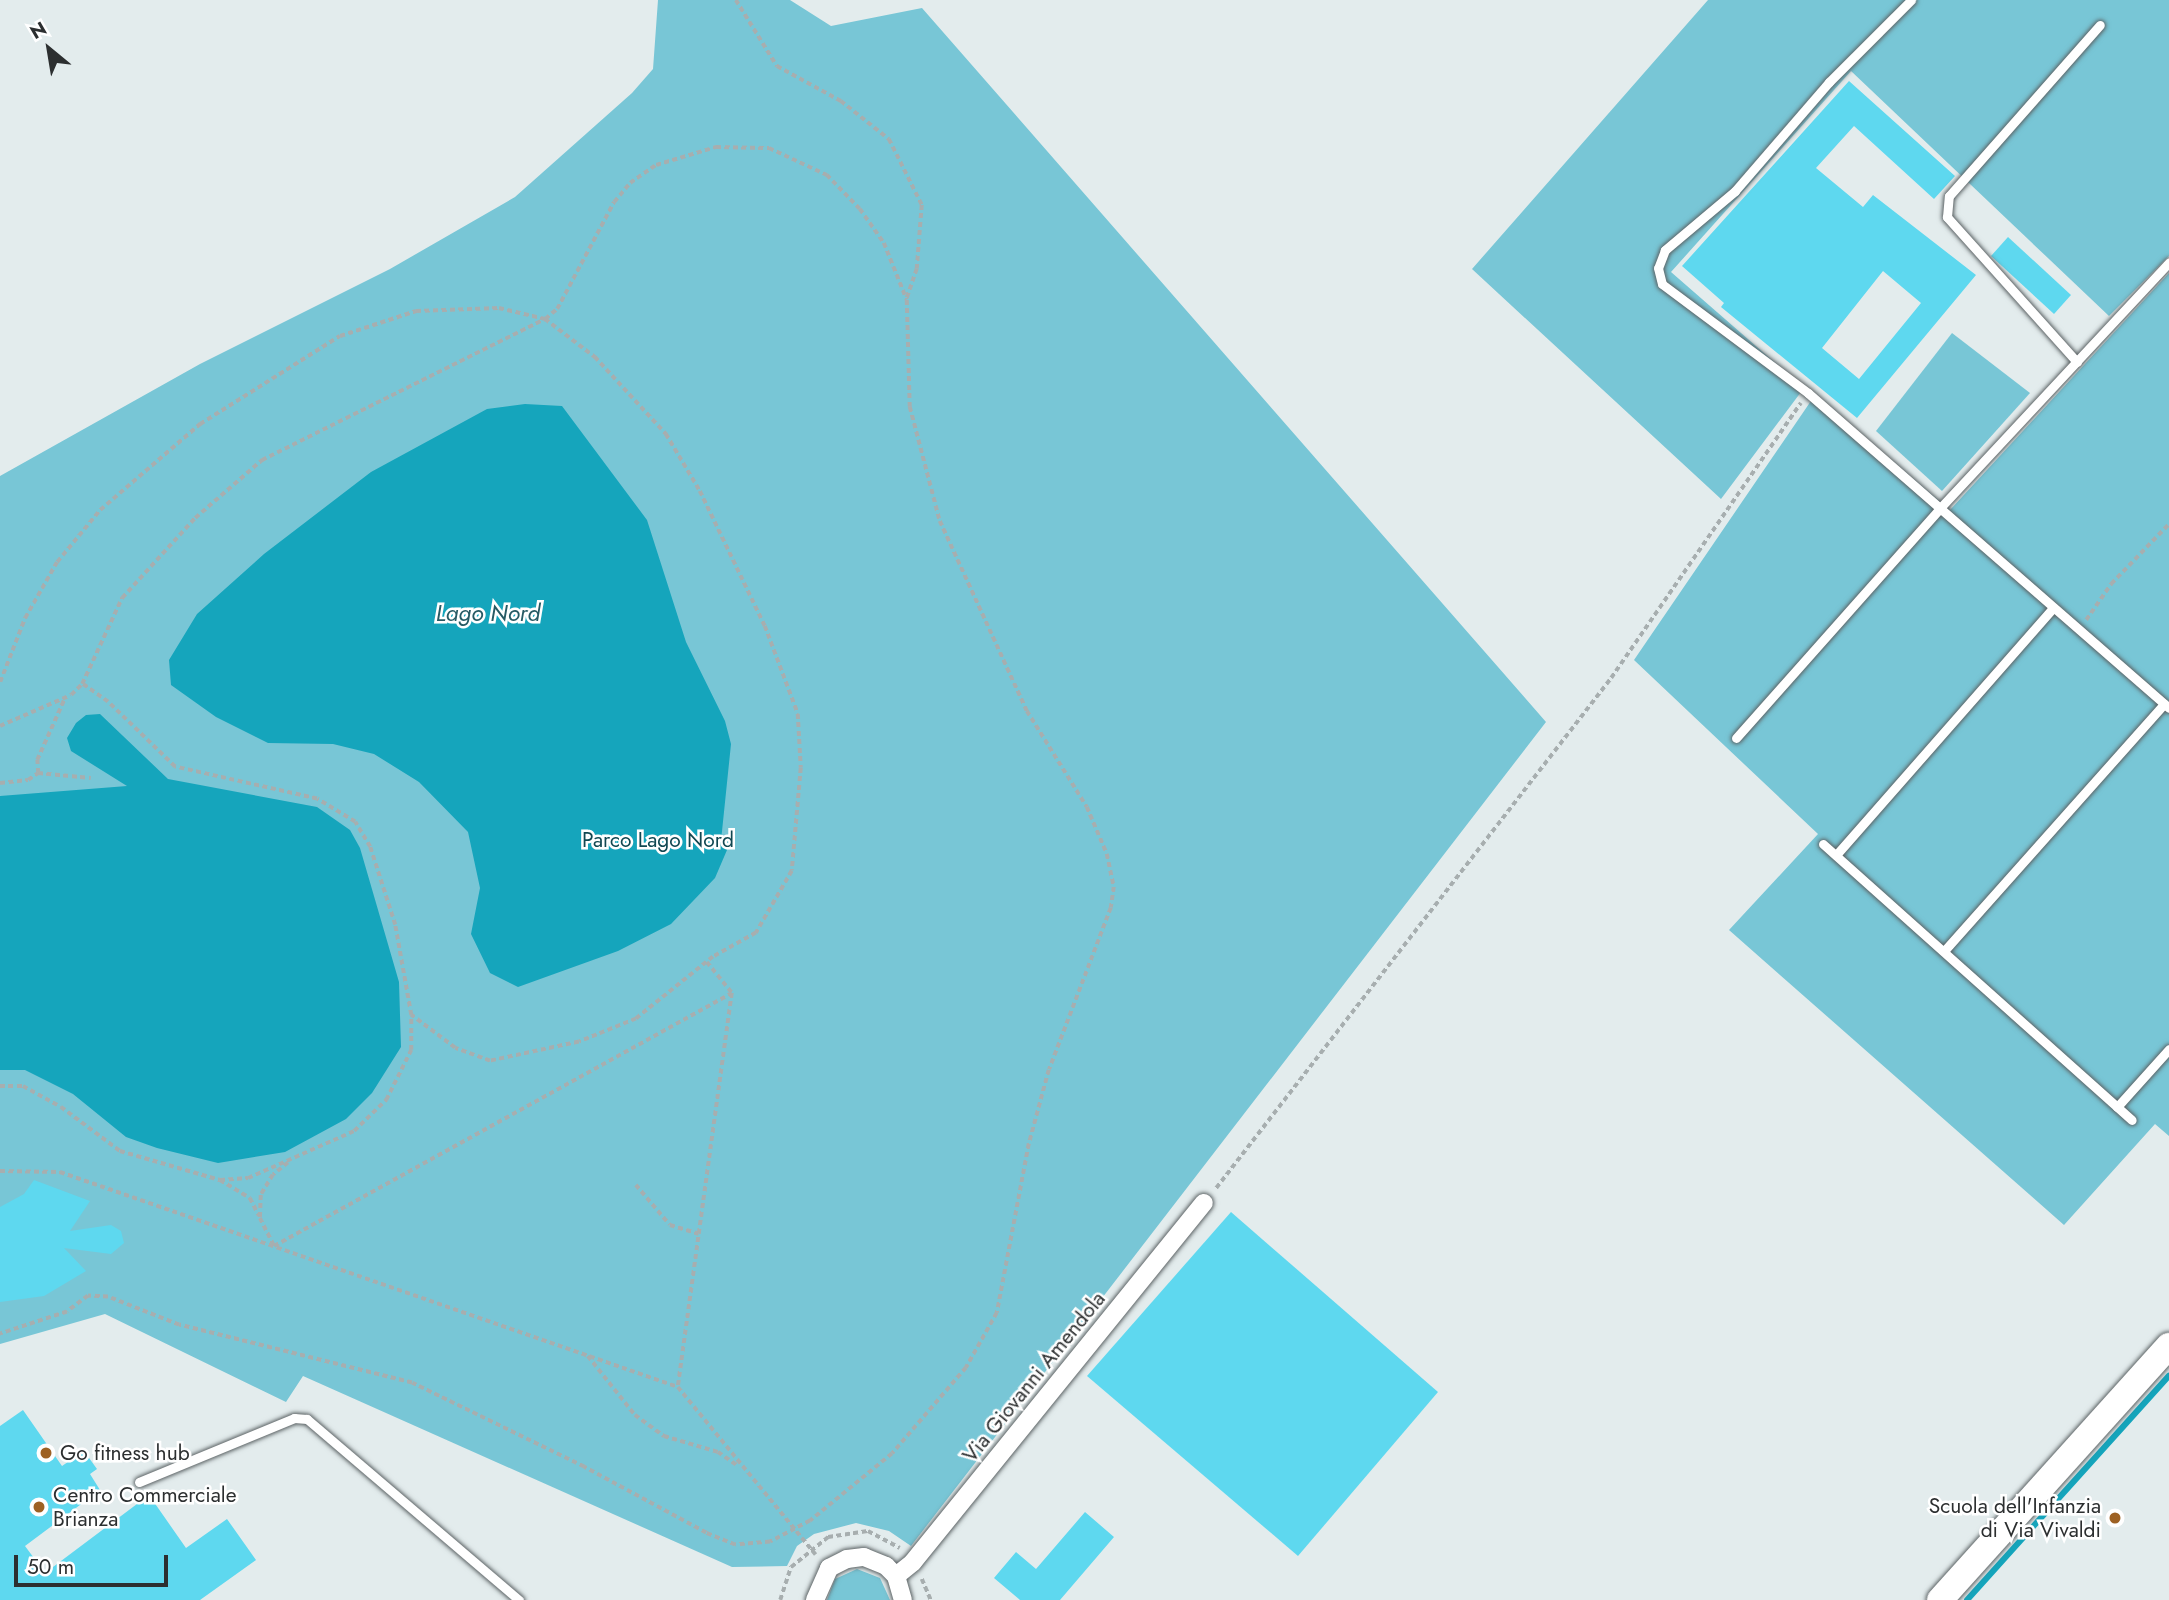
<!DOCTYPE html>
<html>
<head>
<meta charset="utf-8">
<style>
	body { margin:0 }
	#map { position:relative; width:2169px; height:1600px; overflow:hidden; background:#e3eced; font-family:Jost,sans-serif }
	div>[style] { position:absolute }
	.green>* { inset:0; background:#78c6d6 }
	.water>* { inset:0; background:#15a5bc }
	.stream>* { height:6px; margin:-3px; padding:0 3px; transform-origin:3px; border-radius:3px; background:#15a5bc }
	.building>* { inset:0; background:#5ed8ef }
	.path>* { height:3.5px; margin-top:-1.75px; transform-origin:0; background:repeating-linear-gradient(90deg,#a7aeaf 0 5px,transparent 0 8.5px) }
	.roads { filter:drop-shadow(0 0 2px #5c6365) drop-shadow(0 0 2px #5c6365) }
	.lane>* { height:9px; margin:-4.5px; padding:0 4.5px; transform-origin:4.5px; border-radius:4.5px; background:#fff }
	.street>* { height:18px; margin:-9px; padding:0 9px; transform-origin:9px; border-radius:9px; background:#fff }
	.secondary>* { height:26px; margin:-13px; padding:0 13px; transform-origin:13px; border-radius:13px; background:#fff }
	.dots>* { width:19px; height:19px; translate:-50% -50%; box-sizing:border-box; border:4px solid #fff; border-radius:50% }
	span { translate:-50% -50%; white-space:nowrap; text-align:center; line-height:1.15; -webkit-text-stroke:5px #fff; paint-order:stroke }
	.park-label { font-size:21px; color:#114852 }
	.street-label { font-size:21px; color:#2c2f30 }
	.poi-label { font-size:21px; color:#2c2f30 }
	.left { translate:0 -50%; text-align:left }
	.right { translate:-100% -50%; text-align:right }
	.water-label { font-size:23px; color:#265a64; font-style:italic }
	.north { position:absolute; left:14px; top:14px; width:70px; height:70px; -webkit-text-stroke:5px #fff; paint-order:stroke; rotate:330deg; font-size:19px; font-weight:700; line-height:28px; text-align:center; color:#2c2f30 }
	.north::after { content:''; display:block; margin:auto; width:24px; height:32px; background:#2c2f30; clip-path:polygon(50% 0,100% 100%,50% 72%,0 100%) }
	.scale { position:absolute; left:14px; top:1555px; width:154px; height:32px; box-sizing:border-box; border:4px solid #2c2f30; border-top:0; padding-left:9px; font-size:21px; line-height:24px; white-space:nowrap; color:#2c2f30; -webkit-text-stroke:5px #fff; paint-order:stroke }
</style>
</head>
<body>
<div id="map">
	<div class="green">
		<i style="clip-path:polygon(658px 0,790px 0,831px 26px,922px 8px,1546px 722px,911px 1546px,889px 1531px,856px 1523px,814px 1534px,797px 1546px,787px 1566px,732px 1567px,303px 1376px,286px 1402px,105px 1314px,0 1344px,0 476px,200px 364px,390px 269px,515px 197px,632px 93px,653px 69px)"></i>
		<i style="clip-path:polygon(1708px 0,2169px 0,2169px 256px,2109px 316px,1851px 71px,1671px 272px,1804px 388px,1721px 499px,1472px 269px)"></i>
		<i style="clip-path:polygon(2169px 273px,2169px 1136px,2155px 1124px,2064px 1225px,1729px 930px,1818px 834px,1634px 660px,1815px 395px,1950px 510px)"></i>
		<i style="clip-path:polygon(1952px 333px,2030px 393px,1942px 491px,1876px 431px)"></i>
		<i style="clip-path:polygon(857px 1569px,880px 1578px,890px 1600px,827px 1600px,835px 1579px)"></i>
	</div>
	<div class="water">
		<i style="clip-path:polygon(525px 404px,562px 406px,647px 520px,686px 642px,725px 721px,731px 744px,721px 841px,727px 850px,715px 878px,671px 924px,618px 951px,518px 987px,490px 973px,471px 934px,480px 888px,468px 832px,419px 782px,374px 754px,333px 744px,268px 743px,216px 717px,171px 685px,169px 660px,197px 614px,264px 554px,371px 472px,487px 409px)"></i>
		<i style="clip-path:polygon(100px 714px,168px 779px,317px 807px,350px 830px,360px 848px,399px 982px,401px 1047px,372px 1093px,346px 1119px,285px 1152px,218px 1163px,157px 1148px,126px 1137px,73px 1094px,25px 1070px,0 1070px,0 796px,127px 786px,71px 751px,67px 738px,76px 723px,86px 715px)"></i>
	</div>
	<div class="stream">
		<i style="left:1967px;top:1600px;width:302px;rotate:-48deg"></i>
	</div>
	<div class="building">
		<i style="clip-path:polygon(evenodd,1849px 81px,1955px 176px,1934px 199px,1854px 126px,1816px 168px,1863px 207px,1873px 195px,1976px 275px,1857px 418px,1721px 307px,1724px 303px,1682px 266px,1849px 81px,1883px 271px,1921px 303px,1859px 379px,1822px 348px,1883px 271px)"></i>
		<i style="clip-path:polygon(2008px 237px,2071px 295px,2054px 314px,1991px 256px)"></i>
		<i style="clip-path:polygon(34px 1180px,90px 1201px,70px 1231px,111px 1225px,121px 1231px,124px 1243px,111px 1254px,64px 1248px,86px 1271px,44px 1296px,0 1302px,0 1207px,24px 1194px)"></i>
		<i style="clip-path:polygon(1231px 1212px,1438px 1392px,1298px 1556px,1087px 1376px)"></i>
		<i style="clip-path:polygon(23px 1410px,62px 1466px,84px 1451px,97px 1469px,90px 1474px,100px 1490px,25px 1546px,45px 1573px,149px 1495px,186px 1548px,227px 1519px,256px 1560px,200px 1600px,0 1600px,0 1426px)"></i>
		<i style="clip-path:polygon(1085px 1512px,1114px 1537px,1060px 1600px,1020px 1600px,994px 1578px,1016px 1552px,1036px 1569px)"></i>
	</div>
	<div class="path">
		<i style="left:736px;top:0;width:78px;rotate:58.2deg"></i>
		<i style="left:777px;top:66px;width:73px;rotate:28.7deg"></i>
		<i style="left:841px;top:101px;width:61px;rotate:38.4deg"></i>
		<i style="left:889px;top:139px;width:74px;rotate:63.4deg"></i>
		<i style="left:922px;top:205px;width:64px;rotate:94.5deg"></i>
		<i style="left:917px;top:269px;width:31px;rotate:109deg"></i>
		<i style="left:2086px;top:620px;width:44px;rotate:-55.2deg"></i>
		<i style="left:2111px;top:584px;width:83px;rotate:-46deg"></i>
		<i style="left:0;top:682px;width:69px;rotate:-68.7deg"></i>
		<i style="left:25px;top:618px;width:64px;rotate:-60.3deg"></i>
		<i style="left:57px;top:562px;width:67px;rotate:-50.4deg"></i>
		<i style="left:100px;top:510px;width:132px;rotate:-40.7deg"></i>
		<i style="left:200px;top:424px;width:165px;rotate:-32.2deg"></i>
		<i style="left:340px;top:336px;width:80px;rotate:-18.2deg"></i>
		<i style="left:416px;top:311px;width:83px;rotate:-2.1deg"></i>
		<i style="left:499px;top:308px;width:47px;rotate:13.4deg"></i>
		<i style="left:545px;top:319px;width:63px;rotate:37.2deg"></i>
		<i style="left:595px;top:357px;width:105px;rotate:47.3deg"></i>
		<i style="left:666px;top:434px;width:66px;rotate:59.2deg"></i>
		<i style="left:700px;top:491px;width:150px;rotate:64.3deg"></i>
		<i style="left:765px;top:626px;width:94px;rotate:69.4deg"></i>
		<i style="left:798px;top:714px;width:54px;rotate:86.8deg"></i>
		<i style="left:801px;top:768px;width:103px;rotate:95deg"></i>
		<i style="left:792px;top:871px;width:72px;rotate:120.1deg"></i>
		<i style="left:756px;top:933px;width:49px;rotate:150.8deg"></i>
		<i style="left:713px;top:957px;width:99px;rotate:141.2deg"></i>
		<i style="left:636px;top:1019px;width:61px;rotate:158deg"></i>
		<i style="left:579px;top:1042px;width:91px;rotate:167.9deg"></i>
		<i style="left:490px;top:1061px;width:37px;rotate:-160deg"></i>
		<i style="left:455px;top:1048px;width:55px;rotate:-143.1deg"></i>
		<i style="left:411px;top:1015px;width:91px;rotate:-100.1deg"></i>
		<i style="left:395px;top:925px;width:82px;rotate:-107.8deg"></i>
		<i style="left:370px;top:847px;width:29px;rotate:-121deg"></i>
		<i style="left:355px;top:822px;width:44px;rotate:-148.8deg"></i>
		<i style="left:317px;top:799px;width:146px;rotate:-167.3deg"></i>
		<i style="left:175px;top:767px;width:93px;rotate:-135.9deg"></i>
		<i style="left:108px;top:702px;width:32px;rotate:-145deg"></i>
		<i style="left:0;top:726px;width:77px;rotate:-23.6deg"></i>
		<i style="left:71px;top:695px;width:16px;rotate:-45deg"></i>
		<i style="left:82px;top:684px;width:95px;rotate:-65.1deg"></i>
		<i style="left:122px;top:598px;width:108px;rotate:-47.6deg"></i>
		<i style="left:195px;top:518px;width:89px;rotate:-40.9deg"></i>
		<i style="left:262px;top:460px;width:316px;rotate:-26.5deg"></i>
		<i style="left:545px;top:319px;width:16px;rotate:-40deg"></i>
		<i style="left:557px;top:309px;width:121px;rotate:-62deg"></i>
		<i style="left:614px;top:202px;width:25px;rotate:-50deg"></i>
		<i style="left:630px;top:183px;width:32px;rotate:-35deg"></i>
		<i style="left:656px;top:165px;width:63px;rotate:-16.7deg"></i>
		<i style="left:716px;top:147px;width:53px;rotate:1.1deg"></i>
		<i style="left:769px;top:148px;width:64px;rotate:25deg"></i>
		<i style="left:827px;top:175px;width:47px;rotate:45.9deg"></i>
		<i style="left:860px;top:209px;width:42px;rotate:54.8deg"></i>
		<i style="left:884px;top:243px;width:61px;rotate:68deg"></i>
		<i style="left:907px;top:300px;width:107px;rotate:88.4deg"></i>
		<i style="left:910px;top:407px;width:118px;rotate:75.3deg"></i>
		<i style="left:940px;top:521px;width:209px;rotate:65.4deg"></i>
		<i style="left:1027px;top:711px;width:113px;rotate:58deg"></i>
		<i style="left:1087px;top:807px;width:51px;rotate:66.9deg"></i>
		<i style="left:1107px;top:854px;width:34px;rotate:78deg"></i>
		<i style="left:1114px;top:887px;width:21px;rotate:98deg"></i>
		<i style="left:1111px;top:908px;width:173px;rotate:110.9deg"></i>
		<i style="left:1049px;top:1070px;width:77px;rotate:105.1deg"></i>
		<i style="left:1029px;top:1144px;width:172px;rotate:100.7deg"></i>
		<i style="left:997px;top:1313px;width:63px;rotate:119.4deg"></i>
		<i style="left:966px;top:1368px;width:113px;rotate:130.7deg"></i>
		<i style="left:892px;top:1454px;width:106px;rotate:140.7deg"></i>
		<i style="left:810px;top:1521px;width:45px;rotate:152.3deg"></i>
		<i style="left:770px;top:1542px;width:35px;rotate:175deg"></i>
		<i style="left:735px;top:1545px;width:31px;rotate:-158deg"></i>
		<i style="left:706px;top:1533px;width:139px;rotate:-151.6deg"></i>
		<i style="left:584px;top:1467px;width:191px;rotate:-154deg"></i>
		<i style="left:412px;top:1383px;width:240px;rotate:-166deg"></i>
		<i style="left:179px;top:1325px;width:76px;rotate:-158.5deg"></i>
		<i style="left:108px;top:1297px;width:20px;rotate:-177deg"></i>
		<i style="left:88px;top:1296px;width:26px;rotate:143deg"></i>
		<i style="left:67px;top:1312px;width:71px;rotate:161.8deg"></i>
		<i style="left:38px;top:773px;width:53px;rotate:5.4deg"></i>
		<i style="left:0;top:783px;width:28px;rotate:-6deg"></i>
		<i style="left:28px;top:780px;width:12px;rotate:-35deg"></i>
		<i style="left:38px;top:773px;width:13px;rotate:-94deg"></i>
		<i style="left:37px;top:760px;width:66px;rotate:-65.8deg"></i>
		<i style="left:707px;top:962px;width:40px;rotate:51deg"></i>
		<i style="left:0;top:1086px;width:23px"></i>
		<i style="left:23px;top:1086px;width:43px;rotate:28.9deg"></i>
		<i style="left:61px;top:1107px;width:74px;rotate:36.7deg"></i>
		<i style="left:120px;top:1151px;width:104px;rotate:16.2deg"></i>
		<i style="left:220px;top:1180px;width:28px;rotate:-4deg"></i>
		<i style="left:248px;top:1178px;width:116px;rotate:-23.9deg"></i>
		<i style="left:354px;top:1131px;width:45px;rotate:-44.1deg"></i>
		<i style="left:386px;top:1100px;width:56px;rotate:-63.4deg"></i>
		<i style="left:411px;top:1050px;width:34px;rotate:-90deg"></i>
		<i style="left:288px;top:1163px;width:19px;rotate:141deg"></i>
		<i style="left:273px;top:1175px;width:23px;rotate:121deg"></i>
		<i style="left:261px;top:1195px;width:23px;rotate:92deg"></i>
		<i style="left:260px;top:1218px;width:31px;rotate:63deg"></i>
		<i style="left:274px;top:1246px;width:523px;rotate:-28.92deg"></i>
		<i style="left:732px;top:993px;width:398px;rotate:97.8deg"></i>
		<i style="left:0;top:1171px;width:60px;rotate:1deg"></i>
		<i style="left:60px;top:1172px;width:654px;rotate:19.18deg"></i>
		<i style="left:678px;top:1387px;width:217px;rotate:50.6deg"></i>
		<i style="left:220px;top:1180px;width:35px;rotate:31deg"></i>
		<i style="left:250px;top:1198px;width:20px;rotate:63deg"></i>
		<i style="left:636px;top:1185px;width:52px;rotate:49.6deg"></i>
		<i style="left:670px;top:1225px;width:30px;rotate:17deg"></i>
		<i style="left:1216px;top:1188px;width:645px;rotate:-52.24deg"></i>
		<i style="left:1611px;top:678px;width:334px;rotate:-55.4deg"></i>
		<i style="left:588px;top:1356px;width:75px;rotate:51.5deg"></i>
		<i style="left:635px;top:1415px;width:36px;rotate:36deg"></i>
		<i style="left:664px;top:1436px;width:56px;rotate:16.5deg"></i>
		<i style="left:718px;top:1452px;width:24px;rotate:35deg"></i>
		<i style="left:922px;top:1579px;width:23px;rotate:67deg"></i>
		<i style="left:780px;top:1600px;width:35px;rotate:-72deg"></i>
		<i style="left:791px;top:1567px;width:48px;rotate:-39deg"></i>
		<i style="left:828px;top:1537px;width:40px;rotate:-8.5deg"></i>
		<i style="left:868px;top:1531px;width:36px;rotate:28deg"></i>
	</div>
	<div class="roads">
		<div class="lane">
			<i style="left:1911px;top:0;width:116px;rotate:135deg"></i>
			<i style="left:1829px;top:82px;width:144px;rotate:130.8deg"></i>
			<i style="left:1735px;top:191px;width:92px;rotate:139.9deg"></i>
			<i style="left:1665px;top:250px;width:19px;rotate:111deg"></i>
			<i style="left:1658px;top:268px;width:16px;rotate:76deg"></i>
			<i style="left:1662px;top:284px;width:182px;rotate:36.7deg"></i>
			<i style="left:1808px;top:393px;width:479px;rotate:41.1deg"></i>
			<i style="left:2077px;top:362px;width:195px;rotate:-131.9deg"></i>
			<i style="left:1947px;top:217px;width:21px;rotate:-85deg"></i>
			<i style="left:1949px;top:196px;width:228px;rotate:-48.6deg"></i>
			<i style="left:1736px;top:738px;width:307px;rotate:-48.4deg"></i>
			<i style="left:1940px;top:508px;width:336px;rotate:-47deg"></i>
			<i style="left:1823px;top:844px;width:414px;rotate:41.8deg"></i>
			<i style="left:1836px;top:855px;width:329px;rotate:-48.7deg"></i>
			<i style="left:1944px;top:951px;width:331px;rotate:-48.3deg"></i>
			<i style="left:2117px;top:1107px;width:78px;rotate:-48.1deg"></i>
			<i style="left:139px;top:1482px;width:168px;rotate:-22.4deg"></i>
			<i style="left:294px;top:1418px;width:13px;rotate:4deg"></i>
			<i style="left:307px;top:1419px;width:279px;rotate:40.5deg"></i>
		</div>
		<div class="street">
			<i style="left:896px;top:1576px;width:22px;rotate:-39deg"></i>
			<i style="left:913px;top:1562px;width:462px;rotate:-51deg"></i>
			<i style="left:815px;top:1600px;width:35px;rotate:-66deg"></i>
			<i style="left:829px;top:1568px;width:20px;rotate:-27deg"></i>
			<i style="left:847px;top:1559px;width:17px;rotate:-7deg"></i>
			<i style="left:864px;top:1557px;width:24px;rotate:22deg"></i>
			<i style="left:886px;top:1566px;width:14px;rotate:45deg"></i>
			<i style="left:896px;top:1576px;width:25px;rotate:74deg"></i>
		</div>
		<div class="secondary">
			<i style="left:1940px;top:1600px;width:342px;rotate:-48deg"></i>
		</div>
	</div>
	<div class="dots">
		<i style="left:46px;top:1453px;background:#9d6123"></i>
		<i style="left:39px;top:1507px;background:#9d6123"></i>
		<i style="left:2115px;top:1518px;background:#9d6123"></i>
	</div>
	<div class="park-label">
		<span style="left:658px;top:840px">Parco Lago Nord</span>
	</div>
	<div class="street-label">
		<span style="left:1034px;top:1377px;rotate:-51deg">Via Giovanni Amendola</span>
	</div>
	<div class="poi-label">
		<span class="left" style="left:60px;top:1453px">Go fitness hub</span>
		<span class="left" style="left:53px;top:1507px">Centro Commerciale<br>Brianza</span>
		<span class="right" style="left:2101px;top:1518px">Scuola dell'Infanzia<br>di Via Vivaldi</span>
	</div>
	<div class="water-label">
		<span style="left:488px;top:613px">Lago Nord</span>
	</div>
	<div class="north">N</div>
	<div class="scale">50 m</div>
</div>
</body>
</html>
